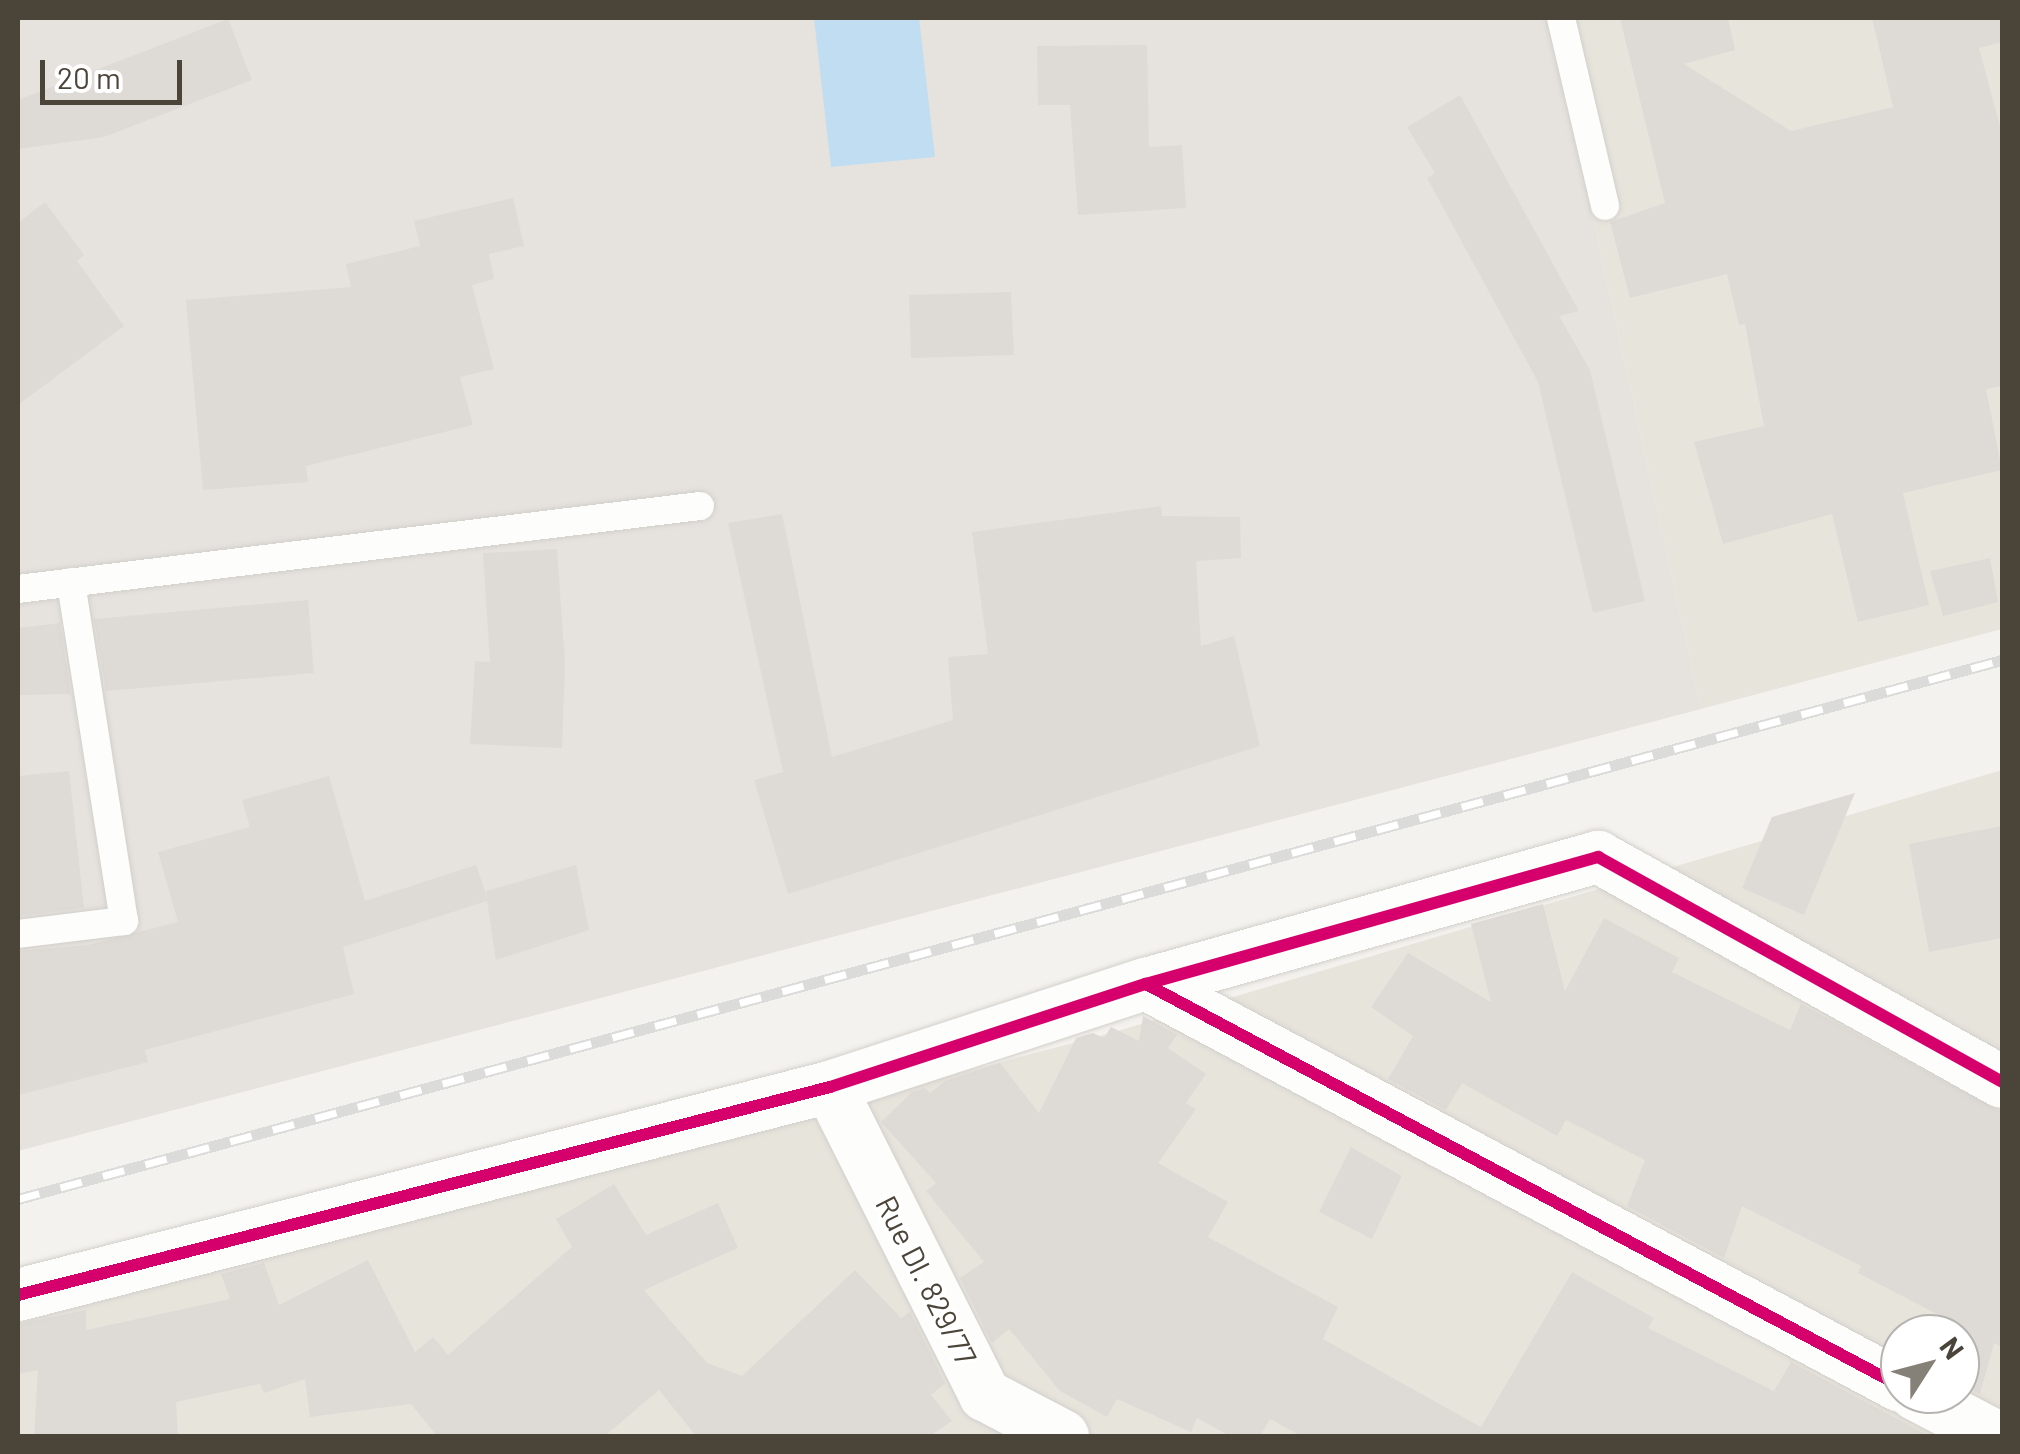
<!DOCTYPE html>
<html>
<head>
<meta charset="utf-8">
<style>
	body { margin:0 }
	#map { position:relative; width:2020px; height:1454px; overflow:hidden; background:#f4f2ee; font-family:Barlow,sans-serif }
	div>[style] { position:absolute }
	.residential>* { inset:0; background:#e7e4dc }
	.industrial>* { inset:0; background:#e6e2de }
	.water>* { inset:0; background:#c0ddf1 }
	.building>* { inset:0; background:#dedbd6 }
	.roads { filter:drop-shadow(0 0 2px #d2d0cb) drop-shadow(0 0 2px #d2d0cb) }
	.service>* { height:28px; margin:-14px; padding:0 14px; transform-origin:14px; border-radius:14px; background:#fdfdfc }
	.minor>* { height:52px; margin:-26px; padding:0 26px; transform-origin:26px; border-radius:26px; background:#fdfdfc }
	.rail>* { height:11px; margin-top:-5.5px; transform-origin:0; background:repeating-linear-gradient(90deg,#fff 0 22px,#dbdbda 0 44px); box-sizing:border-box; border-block:2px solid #dbdbda }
	.cycleway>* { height:12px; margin:-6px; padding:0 6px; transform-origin:6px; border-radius:6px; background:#d6006c }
	span { translate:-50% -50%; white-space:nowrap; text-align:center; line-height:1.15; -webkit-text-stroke:8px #fff; paint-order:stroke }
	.street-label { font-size:30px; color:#4b4439 }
	.frame { position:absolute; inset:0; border:20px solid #4b4439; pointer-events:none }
	.north { position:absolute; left:1880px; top:1314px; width:100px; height:100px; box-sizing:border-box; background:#fff; border:2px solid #b7b4b0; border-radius:50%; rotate:54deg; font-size:28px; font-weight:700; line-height:40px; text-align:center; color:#4b4439 }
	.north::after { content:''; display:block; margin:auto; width:35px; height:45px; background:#868178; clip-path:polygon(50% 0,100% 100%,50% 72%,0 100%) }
	.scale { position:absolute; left:40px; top:60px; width:142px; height:45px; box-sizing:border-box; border:5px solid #4b4439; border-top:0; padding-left:12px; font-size:30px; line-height:35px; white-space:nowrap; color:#4b4439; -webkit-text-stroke:8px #fff; paint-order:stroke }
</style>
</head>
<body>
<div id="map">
	<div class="residential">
		<i style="clip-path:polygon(1549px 18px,2002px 18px,2002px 629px,1701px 709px)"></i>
		<i style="clip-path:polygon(evenodd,2002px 770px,2002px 1436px,18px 1436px,18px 1323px,1114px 1032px,2002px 770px,1900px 1334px,1960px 1334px,1960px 1394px,1900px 1394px,1900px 1334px)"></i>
	</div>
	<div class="industrial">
		<i style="clip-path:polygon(18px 18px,1549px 18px,1701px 709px,18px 1151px)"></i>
	</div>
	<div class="water">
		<i style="clip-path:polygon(814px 18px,919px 18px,935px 157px,831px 167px)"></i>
	</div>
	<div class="building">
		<i style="clip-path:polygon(1620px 18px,1728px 18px,1735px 50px,1684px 64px,1791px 131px,1893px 107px,1872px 18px,2002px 18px,2002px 42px,1979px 48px,2002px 134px,2002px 386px,1986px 389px,2002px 470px,1903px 493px,1929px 605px,1858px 622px,1832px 514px,1723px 544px,1694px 442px,1764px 426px,1745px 324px,1739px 325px,1727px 274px,1630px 298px,1610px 222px,1665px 203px)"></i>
		<i style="clip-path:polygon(228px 19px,252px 80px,104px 137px,18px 149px,18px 100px)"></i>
		<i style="clip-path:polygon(1147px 45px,1149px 147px,1182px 145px,1186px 208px,1078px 215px,1070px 105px,1038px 105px,1037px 46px)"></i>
		<i style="clip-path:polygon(1460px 95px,1579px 311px,1559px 316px,1590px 370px,1645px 601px,1593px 613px,1538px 382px,1427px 178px,1435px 173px,1407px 127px)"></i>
		<i style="clip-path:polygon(513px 198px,524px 246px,489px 254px,494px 279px,472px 285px,494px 369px,460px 377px,473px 425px,306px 466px,308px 482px,203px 490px,186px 300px,351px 287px,346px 264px,420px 246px,414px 221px)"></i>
		<i style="clip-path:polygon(45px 202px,84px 255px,77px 261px,124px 326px,18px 405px,18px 223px)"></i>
		<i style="clip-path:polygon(1011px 292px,1014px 355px,911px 358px,909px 295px)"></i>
		<i style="clip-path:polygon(1161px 506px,1162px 516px,1240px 517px,1241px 558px,1196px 561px,1201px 646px,1234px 636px,1260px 746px,788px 894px,754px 780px,783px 772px,728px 523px,782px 514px,832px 757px,953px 720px,948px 657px,988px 654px,972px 532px)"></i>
		<i style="clip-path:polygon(557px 549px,565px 664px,562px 748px,470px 744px,475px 661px,490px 662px,483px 553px)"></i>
		<i style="clip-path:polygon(1990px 558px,1998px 602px,1943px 616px,1930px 571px)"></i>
		<i style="clip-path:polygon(308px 600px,314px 673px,106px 691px,94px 619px)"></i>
		<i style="clip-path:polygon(60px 623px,71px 694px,18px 695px,18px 628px)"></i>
		<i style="clip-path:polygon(69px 771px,84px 908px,18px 916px,18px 776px)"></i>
		<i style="clip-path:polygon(329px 776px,365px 901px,476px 865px,487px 897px,486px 891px,576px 865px,589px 930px,496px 960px,487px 901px,343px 947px,354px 994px,145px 1050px,148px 1062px,18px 1095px,18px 951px,88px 945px,178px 922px,158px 852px,250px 827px,242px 800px)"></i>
		<i style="clip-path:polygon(1855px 793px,1804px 915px,1742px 888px,1772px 817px)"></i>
		<i style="clip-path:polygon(2002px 826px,2002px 938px,1929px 952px,1909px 844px)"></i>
		<i style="clip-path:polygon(1543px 904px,1565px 991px,1604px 918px,1679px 958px,1672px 972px,1790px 1030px,1801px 1004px,2002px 1112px,2002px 1347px,1994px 1343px,1980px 1394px,1960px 1384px,1960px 1326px,1858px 1273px,1861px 1266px,1742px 1206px,1724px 1258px,1627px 1206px,1645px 1160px,1566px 1120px,1557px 1136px,1462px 1083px,1446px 1110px,1388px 1079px,1413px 1036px,1371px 1007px,1408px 953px,1491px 1002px,1471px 924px)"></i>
		<i style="clip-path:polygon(1143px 1016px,1177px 1035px,1168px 1048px,1206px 1074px,1186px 1103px,1196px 1109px,1158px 1163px,1228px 1202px,1208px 1237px,1338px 1307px,1323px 1339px,1481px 1427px,1572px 1272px,1654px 1318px,1648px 1328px,1774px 1391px,1791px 1362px,1929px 1436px,1301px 1436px,1270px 1419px,1260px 1436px,1230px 1436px,1197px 1418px,1191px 1432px,1117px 1399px,1107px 1417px,1060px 1391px,1009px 1329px,992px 1343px,960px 1278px,984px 1262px,926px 1191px,936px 1183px,881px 1122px,912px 1092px,925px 1088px,930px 1093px,945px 1081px,1000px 1063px,1039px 1113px,1076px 1038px,1093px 1033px,1104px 1038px,1111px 1027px,1139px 1041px)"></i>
		<i style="clip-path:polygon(1351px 1147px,1402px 1176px,1372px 1239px,1319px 1212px)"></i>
		<i style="clip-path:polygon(614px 1184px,646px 1235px,718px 1203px,738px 1248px,644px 1290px,707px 1363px,742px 1376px,855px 1270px,901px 1318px,910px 1312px,945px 1383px,931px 1395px,952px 1421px,930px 1436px,696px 1436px,659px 1390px,605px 1436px,437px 1436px,411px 1404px,310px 1417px,305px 1379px,264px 1393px,260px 1384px,176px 1402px,178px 1436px,34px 1436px,38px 1370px,18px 1374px,18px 1324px,86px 1310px,86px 1330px,230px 1299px,221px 1274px,264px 1263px,279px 1305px,368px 1260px,415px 1352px,433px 1337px,448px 1355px,572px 1247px,556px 1219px)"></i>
	</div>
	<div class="roads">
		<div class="service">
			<i style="left:1561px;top:18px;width:193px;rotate:76.8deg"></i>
			<i style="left:18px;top:589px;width:687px;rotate:-6.94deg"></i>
			<i style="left:18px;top:934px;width:107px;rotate:-7deg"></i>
			<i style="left:124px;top:921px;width:343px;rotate:-98.9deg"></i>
		</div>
		<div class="minor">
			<i style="left:1146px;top:984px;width:854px;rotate:28.06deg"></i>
			<i style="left:830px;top:1087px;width:345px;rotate:63.3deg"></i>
			<i style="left:985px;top:1395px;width:88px;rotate:27.7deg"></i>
			<i style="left:18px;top:1295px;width:838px;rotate:-14.37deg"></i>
			<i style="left:830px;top:1087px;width:332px;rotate:-18.1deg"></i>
			<i style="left:1146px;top:984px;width:470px;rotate:-15.7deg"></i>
			<i style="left:1598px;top:857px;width:462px;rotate:29.1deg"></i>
			<i style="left:1915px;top:1394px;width:90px;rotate:27.7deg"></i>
		</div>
	</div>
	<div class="rail">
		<i style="left:18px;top:1199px;width:2056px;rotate:-15.2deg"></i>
	</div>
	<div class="cycleway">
		<i style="left:1146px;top:984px;width:854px;rotate:28.06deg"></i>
		<i style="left:18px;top:1295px;width:838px;rotate:-14.37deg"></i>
		<i style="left:830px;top:1087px;width:332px;rotate:-18.1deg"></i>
		<i style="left:1146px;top:984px;width:470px;rotate:-15.7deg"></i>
		<i style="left:1598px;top:857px;width:462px;rotate:29.1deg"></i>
	</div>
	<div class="street-label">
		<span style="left:927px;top:1280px;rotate:63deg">Rue DI. 829/77</span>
	</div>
	<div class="frame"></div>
	<div class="north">N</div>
	<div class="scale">20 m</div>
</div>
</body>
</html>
